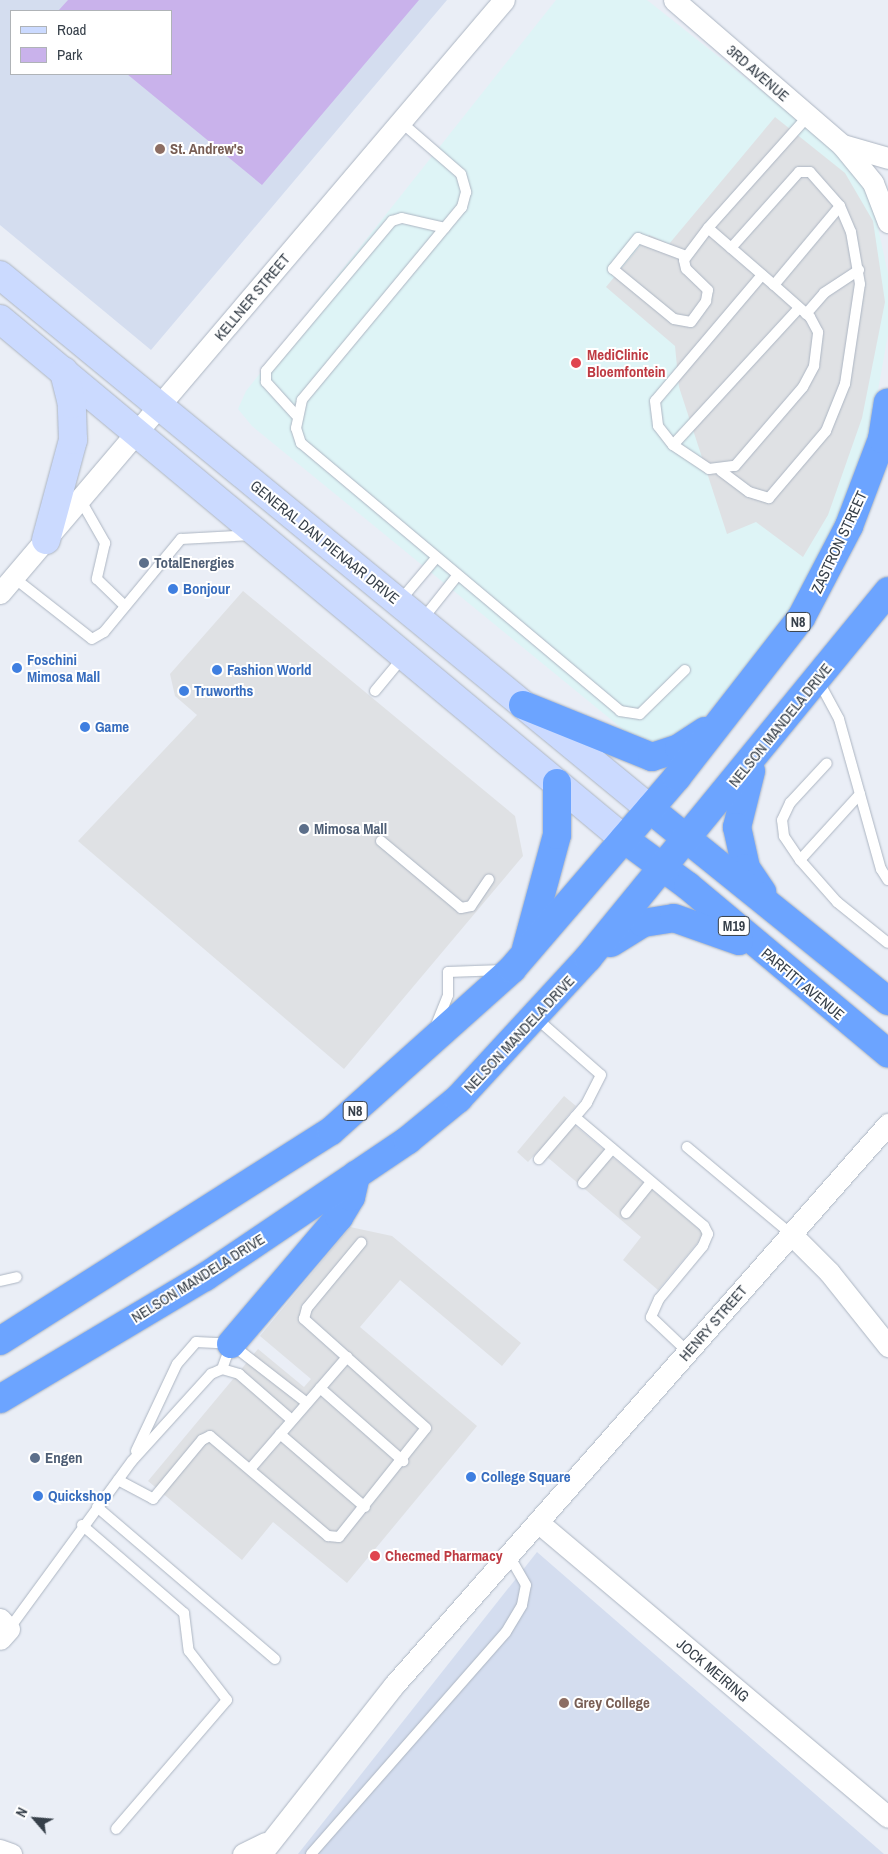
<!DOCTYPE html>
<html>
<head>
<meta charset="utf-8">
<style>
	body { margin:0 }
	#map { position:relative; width:888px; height:1854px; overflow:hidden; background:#eaeef6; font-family:"Archivo Narrow",sans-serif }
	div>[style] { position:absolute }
	.education>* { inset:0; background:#d4ddef }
	.medical>* { inset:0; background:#def4f6 }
	.green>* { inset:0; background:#c9b2eb }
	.parking>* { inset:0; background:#dfe1e4 }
	.roads { filter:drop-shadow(0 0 1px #acb5c2) drop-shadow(0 0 1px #acb5c2) }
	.lane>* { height:10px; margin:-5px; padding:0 5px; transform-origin:5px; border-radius:5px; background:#fff }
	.street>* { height:21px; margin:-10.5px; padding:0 10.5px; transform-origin:10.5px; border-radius:10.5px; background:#fff }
	.secondary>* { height:28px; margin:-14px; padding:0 14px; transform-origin:14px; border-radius:14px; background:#cbdaff }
	.highway>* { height:28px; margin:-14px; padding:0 14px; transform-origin:14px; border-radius:14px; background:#6ca4ff }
	.dots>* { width:14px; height:14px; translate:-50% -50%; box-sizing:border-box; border:2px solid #fff; border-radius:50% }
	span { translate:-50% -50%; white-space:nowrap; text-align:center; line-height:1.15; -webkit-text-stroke:4px #fff; paint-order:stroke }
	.shield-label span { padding:1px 4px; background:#fff; border:1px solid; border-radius:4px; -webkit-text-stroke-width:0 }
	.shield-label { font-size:14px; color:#37404a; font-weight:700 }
	.street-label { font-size:15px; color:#37404a }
	.education-label { font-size:15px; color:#785e54; font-weight:700 }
	.left { translate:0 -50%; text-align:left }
	.health-label { font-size:15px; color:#be3a42; font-weight:700 }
	.service-label { font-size:15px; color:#4e5e75; font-weight:700 }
	.shop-label { font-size:15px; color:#366cbe; font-weight:700 }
	.legend { position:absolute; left:10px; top:10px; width:162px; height:65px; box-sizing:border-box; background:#fff; border:1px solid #afb3b7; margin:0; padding:6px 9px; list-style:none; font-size:15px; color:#37404a }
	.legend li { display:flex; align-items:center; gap:10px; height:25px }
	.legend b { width:25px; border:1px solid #afb3b7 }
	.north { position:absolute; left:10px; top:1794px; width:50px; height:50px; -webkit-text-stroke:4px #fff; paint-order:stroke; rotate:297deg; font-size:14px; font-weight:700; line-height:20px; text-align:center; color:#37404a }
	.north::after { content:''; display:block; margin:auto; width:18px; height:22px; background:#37404a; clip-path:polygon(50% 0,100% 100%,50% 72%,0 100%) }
</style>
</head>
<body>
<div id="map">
	<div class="education">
		<i style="clip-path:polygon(evenodd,0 0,447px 0,151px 350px,0 225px,0 0,11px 11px,171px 11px,171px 74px,11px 74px,11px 11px)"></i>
		<i style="clip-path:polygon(537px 1552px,884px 1854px,298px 1854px)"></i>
	</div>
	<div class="medical">
		<i style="clip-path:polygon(556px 0,647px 0,833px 147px,871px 195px,888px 274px,888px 334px,874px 413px,854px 484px,816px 572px,768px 641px,705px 716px,683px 735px,653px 742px,625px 731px,252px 426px,238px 409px,246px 391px)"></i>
	</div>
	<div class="green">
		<i style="clip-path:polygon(68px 0,419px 0,262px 185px,127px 74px,171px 74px,171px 11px,58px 11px)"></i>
	</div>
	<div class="parking">
		<i style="clip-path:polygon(775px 117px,845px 173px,873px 221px,885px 302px,862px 418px,828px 515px,803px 557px,756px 522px,727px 534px,679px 387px,675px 346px,606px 287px,649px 235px,669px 244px)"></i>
		<i style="clip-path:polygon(243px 591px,515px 816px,523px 856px,344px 1069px,78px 841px,197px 715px,175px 696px,170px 674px)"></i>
		<i style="clip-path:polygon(564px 1096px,576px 1106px,566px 1118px,705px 1234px,658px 1290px,623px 1260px,641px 1237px,539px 1150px,528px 1162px,517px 1152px)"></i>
		<i style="clip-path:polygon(350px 1227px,392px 1236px,521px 1343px,502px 1366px,400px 1280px,360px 1327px,477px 1426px,347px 1583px,273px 1522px,242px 1560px,148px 1481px,258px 1349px,304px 1387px,311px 1379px,260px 1336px)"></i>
	</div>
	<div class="roads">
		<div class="lane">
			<i style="left:401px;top:122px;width:79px;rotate:40.9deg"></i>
			<i style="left:461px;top:174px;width:19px;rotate:74deg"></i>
			<i style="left:466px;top:192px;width:16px;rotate:105deg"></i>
			<i style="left:462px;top:207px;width:251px;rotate:129.7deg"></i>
			<i style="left:302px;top:400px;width:29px;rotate:102deg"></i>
			<i style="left:296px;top:428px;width:16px;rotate:72deg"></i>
			<i style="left:301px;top:443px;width:417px;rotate:40deg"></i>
			<i style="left:620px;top:711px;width:20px;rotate:9deg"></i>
			<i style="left:640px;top:714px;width:63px;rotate:-44.4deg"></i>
			<i style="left:686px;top:256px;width:51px;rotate:-159.4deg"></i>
			<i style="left:638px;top:238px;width:40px;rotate:129deg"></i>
			<i style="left:613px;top:269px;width:79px;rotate:39.3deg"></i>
			<i style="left:674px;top:319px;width:17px;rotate:10deg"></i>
			<i style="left:691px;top:322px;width:26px;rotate:-54deg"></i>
			<i style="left:706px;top:301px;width:11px;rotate:-80deg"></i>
			<i style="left:708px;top:290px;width:30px;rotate:-136deg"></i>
			<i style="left:686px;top:269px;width:9px;rotate:-103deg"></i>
			<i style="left:684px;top:260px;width:40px;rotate:-53deg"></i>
			<i style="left:762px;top:275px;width:165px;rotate:130.3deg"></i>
			<i style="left:655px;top:401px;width:25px;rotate:83deg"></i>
			<i style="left:658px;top:426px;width:24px;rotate:52deg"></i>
			<i style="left:673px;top:445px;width:43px;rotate:33.7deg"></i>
			<i style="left:709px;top:469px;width:26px;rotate:-7deg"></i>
			<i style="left:735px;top:466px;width:104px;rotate:-49.3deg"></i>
			<i style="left:803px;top:387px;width:24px;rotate:-62deg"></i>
			<i style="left:814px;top:366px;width:34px;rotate:-83deg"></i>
			<i style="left:818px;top:332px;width:17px;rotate:-118deg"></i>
			<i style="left:810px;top:317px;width:48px;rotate:-138.4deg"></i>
			<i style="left:774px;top:285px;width:87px;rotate:-139.2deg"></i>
			<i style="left:708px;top:228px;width:150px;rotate:-48.2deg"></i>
			<i style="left:774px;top:285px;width:103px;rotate:-50.1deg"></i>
			<i style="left:806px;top:314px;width:28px;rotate:-49deg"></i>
			<i style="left:824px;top:293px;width:42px;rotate:-33.3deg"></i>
			<i style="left:296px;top:415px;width:45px;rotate:-132.3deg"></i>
			<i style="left:266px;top:382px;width:11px;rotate:-90deg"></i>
			<i style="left:266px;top:371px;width:196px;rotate:-50deg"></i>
			<i style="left:392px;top:221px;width:10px;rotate:-17deg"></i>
			<i style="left:402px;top:218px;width:44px;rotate:13.1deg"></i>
			<i style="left:673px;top:445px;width:186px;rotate:-47.4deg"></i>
			<i style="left:721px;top:471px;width:35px;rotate:37deg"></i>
			<i style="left:749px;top:492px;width:21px;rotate:17deg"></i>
			<i style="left:769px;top:498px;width:88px;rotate:-49.6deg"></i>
			<i style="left:826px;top:431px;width:51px;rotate:-68deg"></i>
			<i style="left:845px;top:384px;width:101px;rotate:-81.5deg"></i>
			<i style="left:860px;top:284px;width:53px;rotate:-99.8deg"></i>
			<i style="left:851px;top:232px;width:28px;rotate:-113deg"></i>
			<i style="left:840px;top:206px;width:45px;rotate:-131.4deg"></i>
			<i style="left:810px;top:172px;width:11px;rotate:180deg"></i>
			<i style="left:799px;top:172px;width:102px;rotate:131.8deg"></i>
			<i style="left:80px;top:499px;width:51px;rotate:60.4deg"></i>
			<i style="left:105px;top:543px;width:37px;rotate:103deg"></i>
			<i style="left:97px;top:579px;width:39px;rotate:44deg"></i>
			<i style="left:13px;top:577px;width:100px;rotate:38.1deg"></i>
			<i style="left:92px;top:639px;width:14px;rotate:-30deg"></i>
			<i style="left:104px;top:632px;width:121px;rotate:-50.4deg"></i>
			<i style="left:181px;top:539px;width:71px;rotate:-3.2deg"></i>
			<i style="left:399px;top:602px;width:57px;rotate:-49.9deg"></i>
			<i style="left:422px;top:620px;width:56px;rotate:-51.5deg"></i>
			<i style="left:818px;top:680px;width:44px;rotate:61.7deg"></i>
			<i style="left:839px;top:719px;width:156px;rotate:74.4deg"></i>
			<i style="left:881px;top:869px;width:13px;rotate:58deg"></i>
			<i style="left:375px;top:691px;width:45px;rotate:-50.4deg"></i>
			<i style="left:860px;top:794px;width:89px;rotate:132.3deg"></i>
			<i style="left:800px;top:860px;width:56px;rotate:48.6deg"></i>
			<i style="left:837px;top:902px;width:65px;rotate:38.8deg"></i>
			<i style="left:381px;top:841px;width:104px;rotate:39.9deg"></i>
			<i style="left:461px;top:908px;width:10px;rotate:-11deg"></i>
			<i style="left:471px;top:906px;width:32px;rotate:-56deg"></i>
			<i style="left:800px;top:860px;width:29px;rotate:-124deg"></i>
			<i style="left:784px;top:836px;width:16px;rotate:-97deg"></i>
			<i style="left:782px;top:820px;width:19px;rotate:-65deg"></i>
			<i style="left:790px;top:803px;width:54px;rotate:-47.2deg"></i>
			<i style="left:536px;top:1018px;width:86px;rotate:41.2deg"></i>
			<i style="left:601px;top:1075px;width:31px;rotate:117deg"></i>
			<i style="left:587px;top:1103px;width:74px;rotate:130.6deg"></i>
			<i style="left:436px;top:1025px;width:32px;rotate:-68deg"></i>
			<i style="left:448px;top:995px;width:23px;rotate:-90deg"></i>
			<i style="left:448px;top:972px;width:55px;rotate:-2.1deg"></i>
			<i style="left:575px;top:1117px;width:169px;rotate:40.2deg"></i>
			<i style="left:704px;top:1226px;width:9px;rotate:63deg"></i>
			<i style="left:708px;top:1234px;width:13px;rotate:113deg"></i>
			<i style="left:703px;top:1246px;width:69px;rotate:129.7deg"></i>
			<i style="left:659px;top:1299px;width:20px;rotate:114deg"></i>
			<i style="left:651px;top:1317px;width:51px;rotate:43.4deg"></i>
			<i style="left:687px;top:1147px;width:136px;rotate:39.9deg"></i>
			<i style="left:583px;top:1183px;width:45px;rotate:-49.5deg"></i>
			<i style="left:626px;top:1213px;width:40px;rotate:-51deg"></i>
			<i style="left:0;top:1281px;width:17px;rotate:-13deg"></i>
			<i style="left:222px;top:1369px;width:27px;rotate:-70deg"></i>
			<i style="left:320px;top:1388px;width:111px;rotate:41.3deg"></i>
			<i style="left:280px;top:1434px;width:112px;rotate:40.7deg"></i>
			<i style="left:136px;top:1451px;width:96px;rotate:-64.8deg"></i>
			<i style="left:177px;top:1364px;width:29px;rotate:-49deg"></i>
			<i style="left:196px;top:1342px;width:35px;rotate:3deg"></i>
			<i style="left:231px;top:1344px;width:96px;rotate:37.8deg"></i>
			<i style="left:251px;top:1468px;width:147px;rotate:-49.1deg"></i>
			<i style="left:118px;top:1480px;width:40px;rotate:28deg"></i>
			<i style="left:153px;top:1499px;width:77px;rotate:-50.3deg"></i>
			<i style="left:202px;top:1440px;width:9px;rotate:-27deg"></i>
			<i style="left:210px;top:1436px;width:155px;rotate:40.3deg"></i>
			<i style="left:328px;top:1536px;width:11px;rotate:5deg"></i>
			<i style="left:339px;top:1537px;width:139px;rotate:-51.4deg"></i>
			<i style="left:426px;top:1428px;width:164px;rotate:-138.2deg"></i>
			<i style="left:304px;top:1319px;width:11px;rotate:-75deg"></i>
			<i style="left:307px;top:1308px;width:85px;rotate:-50.3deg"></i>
			<i style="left:97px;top:1507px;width:234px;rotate:40.5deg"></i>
			<i style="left:82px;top:1525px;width:135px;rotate:40.8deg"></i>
			<i style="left:184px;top:1613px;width:38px;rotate:83deg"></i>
			<i style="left:189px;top:1651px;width:62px;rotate:52.2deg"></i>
			<i style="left:227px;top:1700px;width:170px;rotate:130.7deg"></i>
			<i style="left:9px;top:1629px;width:208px;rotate:-53.8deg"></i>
			<i style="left:132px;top:1461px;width:118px;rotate:-47.8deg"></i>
			<i style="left:211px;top:1374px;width:12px;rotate:-24deg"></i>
			<i style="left:222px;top:1369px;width:18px;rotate:16deg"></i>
			<i style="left:239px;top:1374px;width:70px;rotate:41deg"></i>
			<i style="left:311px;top:1854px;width:295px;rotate:-48.7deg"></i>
			<i style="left:506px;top:1632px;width:31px;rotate:-59deg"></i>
			<i style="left:522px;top:1605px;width:20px;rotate:-79deg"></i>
			<i style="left:526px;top:1585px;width:34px;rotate:-120deg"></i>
		</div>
		<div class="street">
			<i style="left:674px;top:0;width:222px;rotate:40.8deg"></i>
			<i style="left:842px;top:145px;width:49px;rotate:50.8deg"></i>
			<i style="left:873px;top:183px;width:42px;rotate:69deg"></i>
			<i style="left:843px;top:145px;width:47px;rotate:16.1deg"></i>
			<i style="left:0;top:593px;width:778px;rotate:-49.64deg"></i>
			<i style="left:791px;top:1234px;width:54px;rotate:45deg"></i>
			<i style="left:829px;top:1272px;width:95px;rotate:51.4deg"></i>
			<i style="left:539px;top:1523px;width:456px;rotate:40.1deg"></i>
			<i style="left:0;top:1619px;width:13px;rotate:48deg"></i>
			<i style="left:9px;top:1629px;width:13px;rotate:132deg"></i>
			<i style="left:0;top:1850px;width:12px;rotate:20deg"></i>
			<i style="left:243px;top:1854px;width:25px;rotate:-26deg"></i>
			<i style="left:261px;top:1854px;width:215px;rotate:-51.8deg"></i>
			<i style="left:394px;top:1685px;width:748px;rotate:-48.63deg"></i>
		</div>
		<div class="secondary">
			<i style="left:0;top:275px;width:841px;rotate:39.4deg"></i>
			<i style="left:0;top:319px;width:812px;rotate:39.81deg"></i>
			<i style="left:46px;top:540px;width:104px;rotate:-74.9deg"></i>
			<i style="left:73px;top:440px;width:36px;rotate:-92deg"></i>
			<i style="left:72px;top:404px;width:34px;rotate:-104deg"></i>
		</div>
		<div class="highway">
			<i style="left:523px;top:705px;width:139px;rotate:22deg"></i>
			<i style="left:652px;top:757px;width:28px;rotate:-18deg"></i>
			<i style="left:679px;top:748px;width:31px;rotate:-33deg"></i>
			<i style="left:751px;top:771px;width:58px;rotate:104deg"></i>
			<i style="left:737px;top:827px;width:42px;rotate:77.6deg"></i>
			<i style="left:746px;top:868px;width:29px;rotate:56deg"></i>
			<i style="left:650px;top:809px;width:306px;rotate:38.9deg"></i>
			<i style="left:624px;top:839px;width:79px;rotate:36.3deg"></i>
			<i style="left:688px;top:886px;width:261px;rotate:39.9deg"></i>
			<i style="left:611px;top:943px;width:38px;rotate:-32deg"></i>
			<i style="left:643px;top:923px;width:31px;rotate:-9deg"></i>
			<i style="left:674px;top:918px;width:69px;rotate:19.5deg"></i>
			<i style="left:526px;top:949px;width:118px;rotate:-74.8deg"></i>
			<i style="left:557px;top:835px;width:52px;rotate:-90deg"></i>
			<i style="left:0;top:1341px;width:392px;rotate:-32.4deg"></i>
			<i style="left:331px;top:1131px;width:243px;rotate:-41.8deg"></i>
			<i style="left:512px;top:969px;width:253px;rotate:-49.3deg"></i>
			<i style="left:677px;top:777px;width:202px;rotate:-52.1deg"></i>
			<i style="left:801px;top:618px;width:104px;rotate:-62.4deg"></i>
			<i style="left:849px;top:526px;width:93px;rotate:-69.2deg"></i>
			<i style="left:882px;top:439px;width:37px;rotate:-81deg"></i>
			<i style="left:231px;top:1344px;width:167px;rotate:-49.6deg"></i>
			<i style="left:339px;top:1217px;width:23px;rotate:-59deg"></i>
			<i style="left:351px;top:1197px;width:23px;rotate:-77deg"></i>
			<i style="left:0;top:1399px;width:239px;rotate:-30.8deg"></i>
			<i style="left:205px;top:1277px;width:245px;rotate:-34deg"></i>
			<i style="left:408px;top:1140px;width:65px;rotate:-39.4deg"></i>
			<i style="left:458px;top:1099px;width:192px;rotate:-47.3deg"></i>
			<i style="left:588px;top:958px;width:474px;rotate:-50.7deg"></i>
		</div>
	</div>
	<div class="dots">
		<i style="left:160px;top:149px;background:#8d6e63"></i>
		<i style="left:576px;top:363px;background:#e0444e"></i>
		<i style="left:144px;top:563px;background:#5c6f8a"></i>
		<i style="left:173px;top:589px;background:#3f7fe0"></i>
		<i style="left:17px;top:668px;background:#3f7fe0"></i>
		<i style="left:217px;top:670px;background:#3f7fe0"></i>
		<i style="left:184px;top:691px;background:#3f7fe0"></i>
		<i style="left:85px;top:727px;background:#3f7fe0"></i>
		<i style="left:304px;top:829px;background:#5c6f8a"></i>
		<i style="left:35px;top:1458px;background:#5c6f8a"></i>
		<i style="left:471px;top:1477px;background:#3f7fe0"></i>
		<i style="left:38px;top:1496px;background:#3f7fe0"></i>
		<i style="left:375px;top:1556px;background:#e0444e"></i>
		<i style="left:564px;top:1703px;background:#8d6e63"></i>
	</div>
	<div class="shield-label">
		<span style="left:798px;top:622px">N8</span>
		<span style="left:734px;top:926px">M19</span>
		<span style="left:355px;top:1111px">N8</span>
	</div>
	<div class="street-label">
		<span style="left:758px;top:73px;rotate:41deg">3RD AVENUE</span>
		<span style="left:252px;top:297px;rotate:-50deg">KELLNER STREET</span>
		<span style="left:325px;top:542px;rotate:39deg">GENERAL DAN PIENAAR DRIVE</span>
		<span style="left:839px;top:542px;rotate:-65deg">ZASTRON STREET</span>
		<span style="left:780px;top:725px;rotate:-51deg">NELSON MANDELA DRIVE</span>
		<span style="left:803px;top:984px;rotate:40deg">PARFITT AVENUE</span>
		<span style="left:519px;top:1034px;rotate:-47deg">NELSON MANDELA DRIVE</span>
		<span style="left:198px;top:1278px;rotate:-32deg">NELSON MANDELA DRIVE</span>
		<span style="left:713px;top:1323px;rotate:-49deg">HENRY STREET</span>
		<span style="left:713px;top:1670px;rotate:40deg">JOCK MEIRING</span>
	</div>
	<div class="education-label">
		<span class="left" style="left:170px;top:149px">St. Andrew's</span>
		<span class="left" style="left:574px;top:1703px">Grey College</span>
	</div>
	<div class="health-label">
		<span class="left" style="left:587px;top:363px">MediClinic<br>Bloemfontein</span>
		<span class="left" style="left:385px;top:1556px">Checmed Pharmacy</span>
	</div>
	<div class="service-label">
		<span class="left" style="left:154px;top:563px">TotalEnergies</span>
		<span class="left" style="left:314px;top:829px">Mimosa Mall</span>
		<span class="left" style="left:45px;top:1458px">Engen</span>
	</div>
	<div class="shop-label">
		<span class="left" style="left:183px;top:589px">Bonjour</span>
		<span class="left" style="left:27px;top:668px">Foschini<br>Mimosa Mall</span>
		<span class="left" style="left:227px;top:670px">Fashion World</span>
		<span class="left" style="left:194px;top:691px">Truworths</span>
		<span class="left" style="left:95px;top:727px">Game</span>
		<span class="left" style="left:481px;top:1477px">College Square</span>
		<span class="left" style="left:48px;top:1496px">Quickshop</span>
	</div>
	<ul class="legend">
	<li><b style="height:6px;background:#cbdaff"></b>Road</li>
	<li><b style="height:14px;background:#c9b2eb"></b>Park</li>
	</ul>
	<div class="north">N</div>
</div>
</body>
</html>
